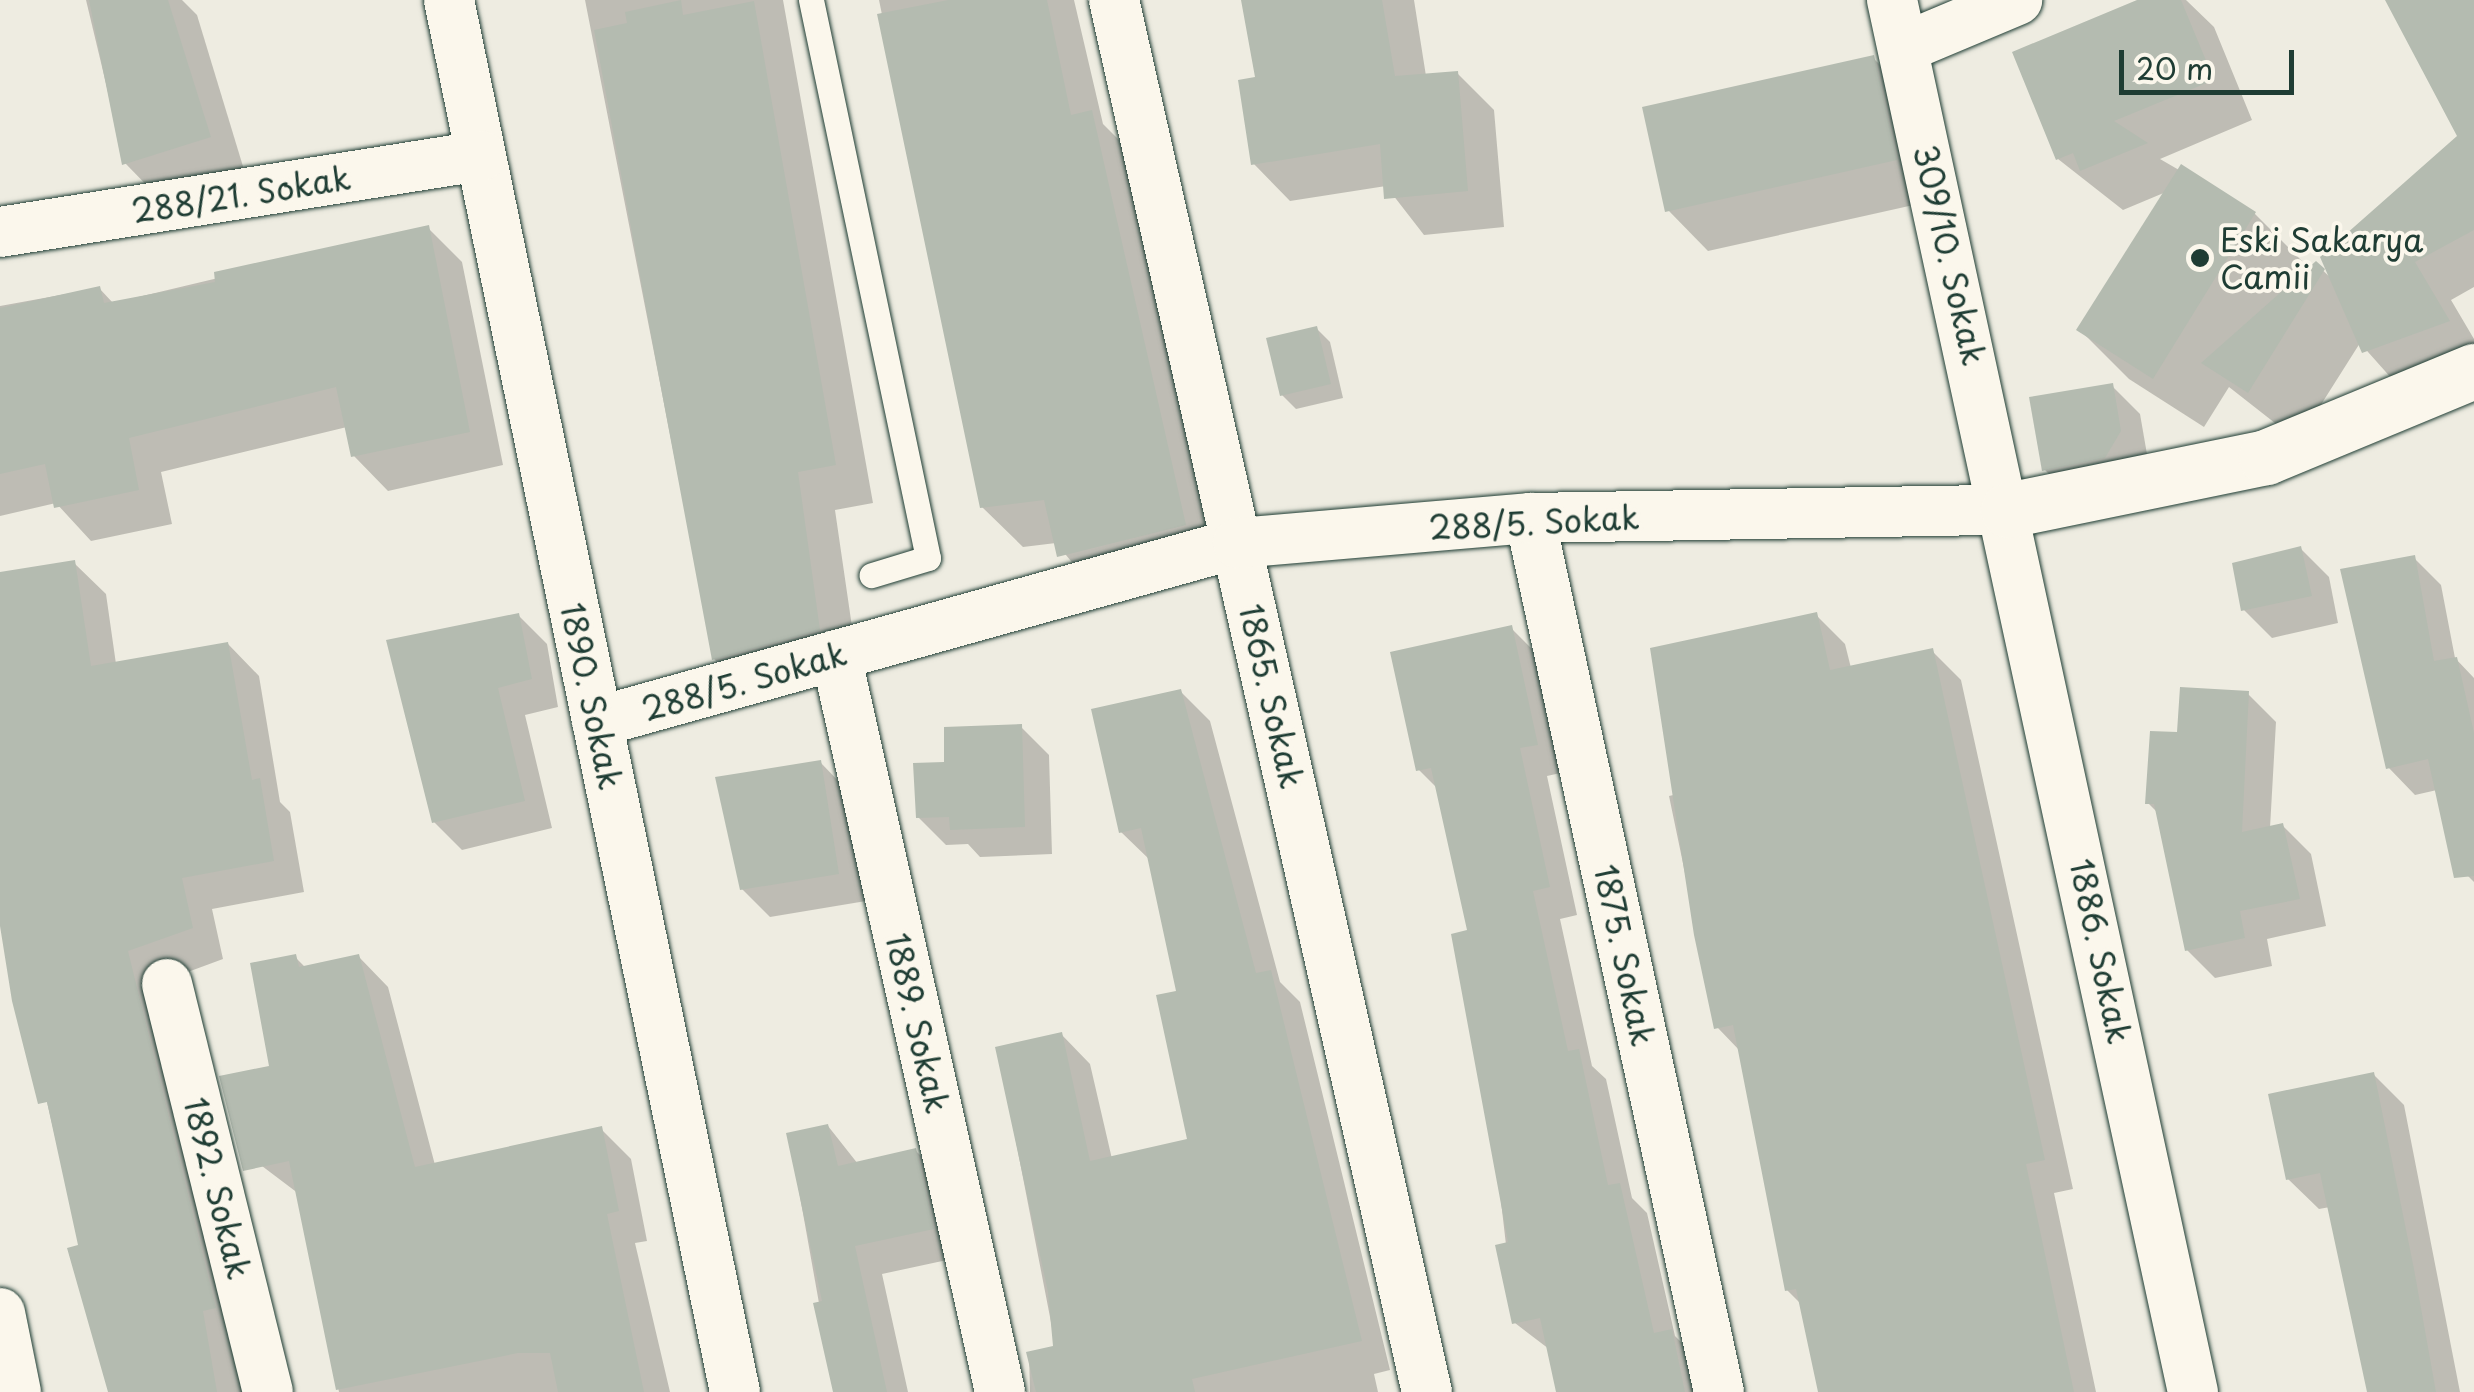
<!DOCTYPE html>
<html>
<head>
<meta charset="utf-8">
<style>
	body { margin:0 }
	#map { position:relative; width:2474px; height:1392px; overflow:hidden; background:#eeece1; font-family:"Playpen Sans",sans-serif }
	div>[style] { position:absolute }
	.shadow>* { inset:0; background:#0003 }
	.building>* { inset:0; background:#b4bbb0 }
	.roads { filter:drop-shadow(0 0 2px #1f3d34) drop-shadow(0 0 2px #1f3d34) }
	.lane>* { height:25px; margin:-12.5px; padding:0 12.5px; transform-origin:12.5px; border-radius:12.5px; background:#fbf7ec }
	.street>* { height:50px; margin:-25px; padding:0 25px; transform-origin:25px; border-radius:25px; background:#fbf7ec }
	.secondary>* { height:55px; margin:-27.5px; padding:0 27.5px; transform-origin:27.5px; border-radius:27.5px; background:#fbf7ec }
	.dots>* { width:28px; height:28px; translate:-50% -50%; box-sizing:border-box; border:5px solid #fbf7ec; border-radius:50% }
	span { translate:-50% -50%; white-space:nowrap; text-align:center; line-height:1.15; -webkit-text-stroke:8px #fbf7ec; paint-order:stroke }
	.street-label { font-size:32px; color:#1f3d34 }
	.poi-label { font-size:32px; color:#1f3d34 }
	.left { translate:0 -50%; text-align:left }
	.scale { position:absolute; left:2119px; top:50px; width:175px; height:45px; box-sizing:border-box; border:5px solid #1f3d34; border-top:0; padding-left:12px; font-size:30px; line-height:35px; white-space:nowrap; color:#1f3d34; -webkit-text-stroke:8px #fbf7ec; paint-order:stroke }
</style>
</head>
<body>
<div id="map">
	<div class="shadow">
		<i style="clip-path:polygon(86px 0,182px 0,197px 15px,245px 173px,160px 199px,125px 163px)"></i>
		<i style="clip-path:polygon(585px 0,783px 0,873px 503px,835px 510px,858px 668px,753px 697px,714px 659px)"></i>
		<i style="clip-path:polygon(879px 0,1074px 0,1103px 124px,1132px 153px,1224px 565px,1100px 596px,1056px 543px,1023px 547px,982px 507px)"></i>
		<i style="clip-path:polygon(1244px 0,1414px 0,1426px 76px,1457px 73px,1494px 110px,1504px 227px,1424px 235px,1386px 186px,1290px 201px,1253px 163px,1258px 79px)"></i>
		<i style="clip-path:polygon(2143px 0,2186px 0,2214px 27px,2252px 120px,2160px 159px,2255px 214px,2305px 264px,2293px 282px,2316px 264px,2333px 280px,2461px 136px,2389px 0,2474px 0,2474px 287px,2451px 300px,2474px 339px,2474px 363px,2401px 389px,2360px 343px,2298px 441px,2229px 387px,2204px 427px,2129px 379px,2079px 329px,2166px 192px,2123px 210px,2058px 159px)"></i>
		<i style="clip-path:polygon(1873px 58px,1914px 98px,1936px 200px,1708px 251px,1668px 210px)"></i>
		<i style="clip-path:polygon(428px 228px,462px 262px,503px 465px,388px 491px,354px 456px,347px 427px,161px 472px,172px 524px,91px 541px,56px 503px,0 516px,0 306px,99px 288px,113px 303px)"></i>
		<i style="clip-path:polygon(1316px 328px,1330px 342px,1343px 398px,1296px 409px,1282px 395px)"></i>
		<i style="clip-path:polygon(2112px 386px,2140px 414px,2148px 460px,2073px 498px,2045px 470px)"></i>
		<i style="clip-path:polygon(2301px 549px,2329px 577px,2338px 623px,2272px 638px,2244px 610px)"></i>
		<i style="clip-path:polygon(2414px 558px,2441px 585px,2455px 658px,2474px 678px,2474px 882px,2453px 861px,2437px 790px,2415px 795px,2388px 767px)"></i>
		<i style="clip-path:polygon(74px 563px,106px 594px,116px 664px,228px 644px,259px 676px,280px 802px,290px 812px,304px 892px,212px 909px,223px 959px,158px 983px,200px 1148px,242px 1392px,110px 1392px,70px 1250px,81px 1247px,0 902px,0 574px)"></i>
		<i style="clip-path:polygon(1816px 615px,1845px 644px,1851px 668px,1932px 651px,1961px 680px,2073px 1189px,2054px 1193px,2096px 1392px,1821px 1392px,1802px 1305px,1787px 1290px,1741px 1052px,1717px 1027px,1669px 796px,1682px 793px)"></i>
		<i style="clip-path:polygon(519px 616px,547px 644px,558px 707px,525px 715px,552px 828px,462px 850px,434px 822px)"></i>
		<i style="clip-path:polygon(1511px 628px,1539px 656px,1565px 772px,1547px 776px,1577px 915px,1560px 919px,1592px 1066px,1606px 1079px,1632px 1198px,1647px 1213px,1675px 1336px,1699px 1360px,1706px 1392px,1559px 1392px,1549px 1349px,1515px 1323px,1470px 932px,1439px 790px,1419px 770px)"></i>
		<i style="clip-path:polygon(1180px 691px,1210px 721px,1280px 982px,1300px 1002px,1390px 1370px,1374px 1374px,1378px 1392px,1030px 1392px,1029px 1354px,1056px 1348px,998px 1049px,1061px 1034px,1090px 1064px,1112px 1159px,1190px 1141px,1179px 993px,1151px 861px,1121px 832px)"></i>
		<i style="clip-path:polygon(2248px 694px,2276px 722px,2270px 828px,2283px 826px,2311px 854px,2326px 926px,2267px 939px,2272px 966px,2215px 978px,2187px 950px,2159px 814px,2148px 803px,2179px 735px)"></i>
		<i style="clip-path:polygon(1021px 727px,1049px 755px,1052px 854px,980px 857px,968px 844px,946px 845px,918px 817px,947px 764px)"></i>
		<i style="clip-path:polygon(820px 762px,848px 791px,866px 901px,770px 917px,742px 889px)"></i>
		<i style="clip-path:polygon(295px 957px,306px 968px,359px 957px,388px 987px,435px 1165px,601px 1129px,631px 1159px,647px 1241px,635px 1243px,670px 1392px,339px 1392px,299px 1194px,262px 1166px)"></i>
		<i style="clip-path:polygon(2373px 1074px,2404px 1105px,2460px 1392px,2369px 1392px,2330px 1207px,2319px 1209px,2288px 1179px)"></i>
		<i style="clip-path:polygon(828px 1126px,858px 1164px,916px 1151px,944px 1179px,961px 1257px,882px 1274px,908px 1392px,847px 1392px,832px 1376px,789px 1135px)"></i>
	</div>
	<div class="building">
		<i style="clip-path:polygon(89px 0,168px 0,211px 137px,122px 165px)"></i>
		<i style="clip-path:polygon(681px 0,683px 15px,754px 1px,836px 465px,798px 472px,820px 630px,712px 660px,594px 30px,627px 23px,625px 12px)"></i>
		<i style="clip-path:polygon(948px 0,1047px 0,1071px 115px,1092px 110px,1186px 525px,1057px 557px,1044px 500px,980px 508px,877px 14px)"></i>
		<i style="clip-path:polygon(1241px 0,1382px 0,1395px 76px,1458px 71px,1468px 191px,1384px 199px,1380px 144px,1251px 165px,1238px 80px,1255px 77px)"></i>
		<i style="clip-path:polygon(2137px 0,2181px 0,2214px 80px,2114px 121px,2148px 143px,2080px 171px,2073px 153px,2056px 160px,2012px 52px)"></i>
		<i style="clip-path:polygon(2385px 0,2474px 0,2474px 230px,2415px 262px,2450px 321px,2362px 353px,2320px 257px,2457px 136px)"></i>
		<i style="clip-path:polygon(1874px 55px,1897px 160px,1665px 212px,1642px 107px)"></i>
		<i style="clip-path:polygon(2181px 164px,2256px 212px,2153px 379px,2076px 330px)"></i>
		<i style="clip-path:polygon(429px 225px,470px 432px,351px 457px,336px 387px,129px 438px,139px 490px,54px 508px,45px 464px,0 474px,0 308px,100px 286px,104px 303px,215px 282px,214px 272px)"></i>
		<i style="clip-path:polygon(2316px 261px,2325px 269px,2248px 393px,2201px 363px)"></i>
		<i style="clip-path:polygon(1317px 326px,1331px 384px,1280px 396px,1266px 338px)"></i>
		<i style="clip-path:polygon(2113px 383px,2121px 431px,2105px 458px,2042px 471px,2029px 397px)"></i>
		<i style="clip-path:polygon(2301px 546px,2312px 596px,2241px 611px,2232px 563px)"></i>
		<i style="clip-path:polygon(2415px 555px,2434px 661px,2457px 657px,2474px 733px,2474px 876px,2454px 878px,2428px 759px,2386px 769px,2340px 569px)"></i>
		<i style="clip-path:polygon(75px 560px,91px 666px,228px 642px,252px 780px,260px 778px,274px 861px,182px 878px,193px 928px,128px 951px,216px 1308px,203px 1311px,217px 1392px,108px 1392px,67px 1248px,78px 1245px,47px 1102px,38px 1104px,12px 1001px,0 926px,0 572px)"></i>
		<i style="clip-path:polygon(1817px 612px,1830px 670px,1933px 648px,2045px 1160px,2026px 1164px,2074px 1392px,1818px 1392px,1796px 1289px,1785px 1291px,1733px 1025px,1714px 1029px,1694px 935px,1650px 648px)"></i>
		<i style="clip-path:polygon(519px 613px,532px 679px,498px 688px,525px 801px,432px 823px,386px 640px)"></i>
		<i style="clip-path:polygon(1512px 625px,1538px 745px,1520px 748px,1550px 887px,1533px 891px,1568px 1051px,1579px 1049px,1608px 1185px,1620px 1183px,1654px 1333px,1672px 1329px,1685px 1392px,1556px 1392px,1540px 1318px,1512px 1324px,1495px 1245px,1508px 1242px,1451px 934px,1467px 930px,1431px 768px,1416px 771px,1390px 652px)"></i>
		<i style="clip-path:polygon(2180px 687px,2249px 691px,2242px 832px,2283px 823px,2300px 899px,2240px 911px,2245px 938px,2185px 951px,2154px 804px,2145px 804px,2150px 731px,2177px 732px)"></i>
		<i style="clip-path:polygon(1181px 689px,1256px 973px,1271px 970px,1362px 1341px,1192px 1379px,1195px 1392px,1036px 1392px,1026px 1352px,1053px 1346px,1048px 1292px,995px 1047px,1062px 1032px,1090px 1161px,1187px 1139px,1156px 995px,1176px 991px,1141px 828px,1119px 833px,1091px 709px)"></i>
		<i style="clip-path:polygon(1022px 724px,1025px 827px,950px 830px,949px 817px,916px 818px,913px 763px,944px 762px,944px 727px)"></i>
		<i style="clip-path:polygon(821px 760px,839px 874px,740px 890px,715px 777px)"></i>
		<i style="clip-path:polygon(296px 954px,299px 967px,359px 954px,415px 1167px,602px 1126px,619px 1211px,607px 1214px,644px 1392px,558px 1392px,550px 1353px,518px 1353px,336px 1390px,289px 1161px,243px 1171px,219px 1076px,269px 1066px,250px 963px)"></i>
		<i style="clip-path:polygon(2374px 1072px,2414px 1269px,2436px 1392px,2367px 1392px,2320px 1173px,2286px 1180px,2268px 1094px)"></i>
		<i style="clip-path:polygon(828px 1124px,838px 1166px,916px 1148px,934px 1229px,855px 1246px,887px 1392px,833px 1392px,813px 1303px,822px 1301px,786px 1133px)"></i>
	</div>
	<div class="roads">
		<div class="lane">
			<i style="left:811px;top:0;width:570px;rotate:78.16deg"></i>
			<i style="left:928px;top:558px;width:59px;rotate:163.1deg"></i>
		</div>
		<div class="street">
			<i style="left:449px;top:0;width:1421px;rotate:78.39deg"></i>
			<i style="left:1114px;top:0;width:1427px;rotate:77.33deg"></i>
			<i style="left:1892px;top:0;width:1424px;rotate:77.8deg"></i>
			<i style="left:1903px;top:48px;width:124px;rotate:-22.8deg"></i>
			<i style="left:0;top:232px;width:487px;rotate:-9deg"></i>
			<i style="left:1530px;top:518px;width:894px;rotate:77.8deg"></i>
			<i style="left:836px;top:655px;width:755px;rotate:77.45deg"></i>
			<i style="left:597px;top:722px;width:666px;rotate:-15.6deg"></i>
			<i style="left:1238px;top:543px;width:293px;rotate:-4.9deg"></i>
			<i style="left:1530px;top:518px;width:478px;rotate:-1deg"></i>
			<i style="left:167px;top:984px;width:420px;rotate:76.1deg"></i>
			<i style="left:0;top:1313px;width:81px;rotate:78.6deg"></i>
		</div>
		<div class="secondary">
			<i style="left:2008px;top:510px;width:263px;rotate:-11.6deg"></i>
			<i style="left:2266px;top:457px;width:225px;rotate:-22.5deg"></i>
		</div>
	</div>
	<div class="dots">
		<i style="left:2200px;top:258px;background:#1f3d34"></i>
	</div>
	<div class="street-label">
		<span style="left:241px;top:194px;rotate:-9deg">288/21. Sokak</span>
		<span style="left:1950px;top:255px;rotate:77deg">309/10. Sokak</span>
		<span style="left:1534px;top:522px;rotate:-3deg">288/5. Sokak</span>
		<span style="left:744px;top:681px;rotate:-16deg">288/5. Sokak</span>
		<span style="left:592px;top:696px;rotate:78deg">1890. Sokak</span>
		<span style="left:1272px;top:696px;rotate:77deg">1865. Sokak</span>
		<span style="left:2101px;top:951px;rotate:78deg">1886. Sokak</span>
		<span style="left:1625px;top:955px;rotate:78deg">1875. Sokak</span>
		<span style="left:918px;top:1023px;rotate:77deg">1889. Sokak</span>
		<span style="left:218px;top:1188px;rotate:76deg">1892. Sokak</span>
	</div>
	<div class="poi-label">
		<span class="left" style="left:2220px;top:258px">Eski Sakarya<br>Camii</span>
	</div>
	<div class="scale">20 m</div>
</div>
</body>
</html>
